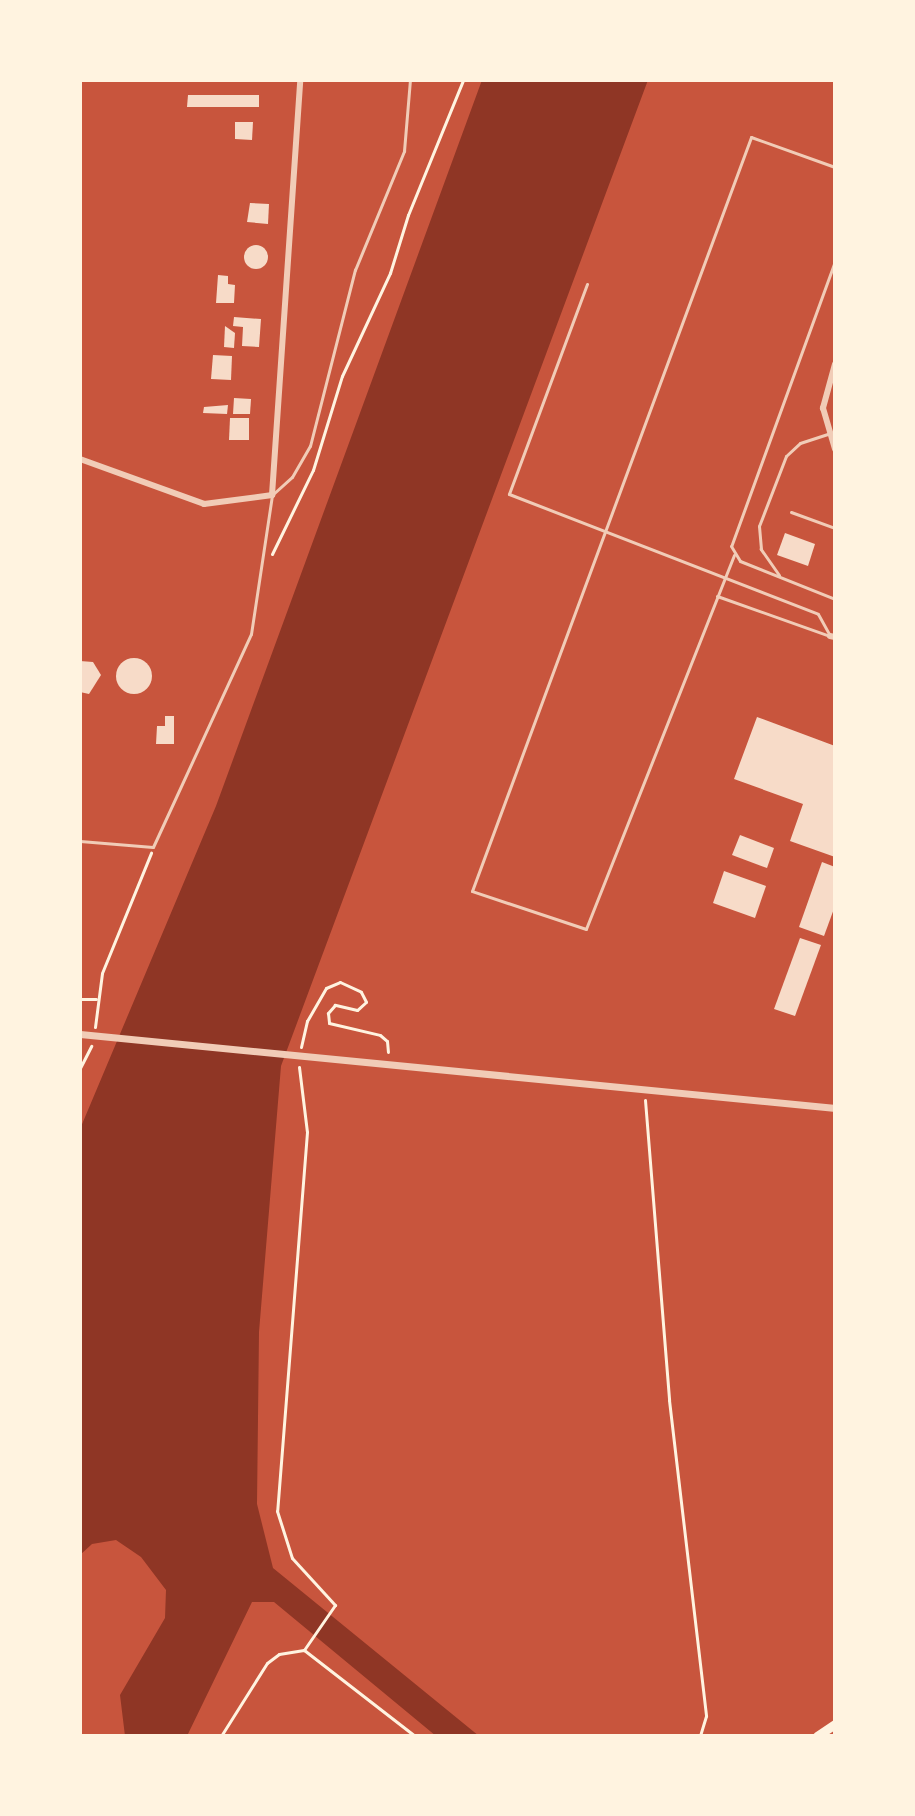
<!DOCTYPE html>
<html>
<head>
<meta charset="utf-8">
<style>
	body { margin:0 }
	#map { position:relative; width:915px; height:1816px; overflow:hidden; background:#c8553d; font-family:"Sofia Sans Condensed",sans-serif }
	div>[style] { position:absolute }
	.water>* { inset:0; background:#8f3625 }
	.building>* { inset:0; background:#f7dbc8 }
	.round { border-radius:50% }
	.path>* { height:3px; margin:-1.5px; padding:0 1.5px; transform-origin:1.5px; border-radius:1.5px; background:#fff3e0 }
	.service>* { height:3px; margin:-1.5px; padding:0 1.5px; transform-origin:1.5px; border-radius:1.5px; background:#f1ccb7 }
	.minor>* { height:6px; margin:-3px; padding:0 3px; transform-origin:3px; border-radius:3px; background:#f1ccb7 }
	.tertiary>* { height:7px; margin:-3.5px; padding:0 3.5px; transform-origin:3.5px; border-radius:3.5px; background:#f1ccb7 }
	.primary>* { height:9px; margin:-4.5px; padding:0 4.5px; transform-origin:4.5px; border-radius:4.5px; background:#fff3e0 }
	span { translate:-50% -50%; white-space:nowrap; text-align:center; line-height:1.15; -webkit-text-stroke:8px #fff3e0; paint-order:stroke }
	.frame { position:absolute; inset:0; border:82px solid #fff3e0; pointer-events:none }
</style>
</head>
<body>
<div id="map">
	<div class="water">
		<i style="clip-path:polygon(482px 80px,648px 80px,281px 1066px,259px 1332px,257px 1504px,273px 1568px,479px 1736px,436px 1736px,274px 1602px,252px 1602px,187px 1736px,125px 1736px,120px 1695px,165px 1618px,166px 1590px,141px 1557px,116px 1540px,92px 1544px,80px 1555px,80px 1129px,216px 806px)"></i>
	</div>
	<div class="building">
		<i style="clip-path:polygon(188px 95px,259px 95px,259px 107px,187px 107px)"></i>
		<i style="clip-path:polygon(235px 122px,253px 122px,252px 140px,235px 139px)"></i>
		<i style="clip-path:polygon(250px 203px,269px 204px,268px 224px,247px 222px)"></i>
		<i class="round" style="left:244px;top:245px;width:24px;height:24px"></i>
		<i style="clip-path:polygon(218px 275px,228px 276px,228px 284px,235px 285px,234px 303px,216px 303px)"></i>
		<i style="clip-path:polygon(234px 317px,261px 319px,259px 347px,242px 346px,243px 327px,233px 326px)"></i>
		<i style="clip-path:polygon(225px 326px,235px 333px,234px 348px,224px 347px)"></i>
		<i style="clip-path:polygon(213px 355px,232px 356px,231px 380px,211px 379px)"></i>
		<i style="clip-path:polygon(234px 398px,251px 399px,250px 414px,233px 414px)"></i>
		<i style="clip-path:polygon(228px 405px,227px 414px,203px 413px,204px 407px)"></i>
		<i style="clip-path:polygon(230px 418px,249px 418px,249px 440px,229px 440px)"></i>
		<i style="clip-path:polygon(785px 533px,815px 544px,808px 566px,777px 555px)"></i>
		<i class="round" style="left:116px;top:658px;width:36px;height:36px"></i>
		<i style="clip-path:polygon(80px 661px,93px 662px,101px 675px,89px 694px,80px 692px)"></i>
		<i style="clip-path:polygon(165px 716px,174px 716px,174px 744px,156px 744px,157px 726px,165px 726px)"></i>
		<i style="clip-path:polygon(757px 717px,835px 746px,835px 857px,790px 841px,803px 804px,734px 779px)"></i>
		<i style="clip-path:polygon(740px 835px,774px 848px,767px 868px,732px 855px)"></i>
		<i style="clip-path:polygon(822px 862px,835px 867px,835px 906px,824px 936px,799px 927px)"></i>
		<i style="clip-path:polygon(724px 871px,766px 886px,755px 918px,713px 903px)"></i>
		<i style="clip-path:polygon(800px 938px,821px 945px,795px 1016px,774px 1009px)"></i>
	</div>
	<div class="path">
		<i style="left:272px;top:554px;width:93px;rotate:-64deg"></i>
		<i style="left:313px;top:470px;width:98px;rotate:-72.9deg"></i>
		<i style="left:342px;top:376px;width:114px;rotate:-65deg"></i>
		<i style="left:390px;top:273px;width:61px;rotate:-72.8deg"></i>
		<i style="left:408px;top:215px;width:146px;rotate:-67.8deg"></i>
		<i style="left:80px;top:999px;width:16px"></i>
		<i style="left:95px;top:1027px;width:54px;rotate:-82.6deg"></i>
		<i style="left:102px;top:973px;width:130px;rotate:-67.8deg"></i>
		<i style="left:301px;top:1047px;width:27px;rotate:-77deg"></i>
		<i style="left:307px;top:1021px;width:38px;rotate:-60deg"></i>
		<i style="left:326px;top:988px;width:15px;rotate:-23deg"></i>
		<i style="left:340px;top:982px;width:23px;rotate:25deg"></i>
		<i style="left:361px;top:992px;width:11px;rotate:63deg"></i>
		<i style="left:366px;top:1002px;width:12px;rotate:138deg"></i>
		<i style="left:357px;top:1010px;width:23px;rotate:-167deg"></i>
		<i style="left:335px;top:1005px;width:11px;rotate:131deg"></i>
		<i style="left:328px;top:1013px;width:10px;rotate:84deg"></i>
		<i style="left:329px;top:1023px;width:52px;rotate:13.2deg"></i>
		<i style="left:380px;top:1035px;width:9px;rotate:41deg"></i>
		<i style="left:387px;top:1041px;width:11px;rotate:85deg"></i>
		<i style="left:299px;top:1067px;width:65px;rotate:83deg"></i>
		<i style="left:307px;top:1132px;width:380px;rotate:94.5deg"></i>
		<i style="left:277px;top:1511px;width:49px;rotate:72.3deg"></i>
		<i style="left:292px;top:1558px;width:64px;rotate:47.5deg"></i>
		<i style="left:335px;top:1605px;width:55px;rotate:124.6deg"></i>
		<i style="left:80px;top:1068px;width:25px;rotate:-63deg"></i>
		<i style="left:645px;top:1100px;width:301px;rotate:85.4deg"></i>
		<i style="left:669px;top:1400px;width:318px;rotate:83.3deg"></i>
		<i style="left:706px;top:1716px;width:21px;rotate:107deg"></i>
		<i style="left:221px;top:1736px;width:86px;rotate:-57.8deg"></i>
		<i style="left:267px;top:1663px;width:15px;rotate:-37deg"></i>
		<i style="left:279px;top:1654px;width:25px;rotate:-9deg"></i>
		<i style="left:304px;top:1650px;width:140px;rotate:37.8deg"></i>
	</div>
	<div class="service">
		<i style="left:835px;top:261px;width:303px;rotate:110deg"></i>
		<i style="left:731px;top:546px;width:17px;rotate:59deg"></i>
		<i style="left:740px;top:561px;width:102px;rotate:21.8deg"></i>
		<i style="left:587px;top:284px;width:224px;rotate:110.4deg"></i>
		<i style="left:509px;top:494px;width:331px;rotate:21.2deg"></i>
		<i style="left:818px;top:614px;width:25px;rotate:61deg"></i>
		<i style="left:791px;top:512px;width:47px;rotate:20deg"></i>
		<i style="left:734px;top:555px;width:402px;rotate:111.6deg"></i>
		<i style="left:586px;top:929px;width:120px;rotate:-161.6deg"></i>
		<i style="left:472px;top:891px;width:804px;rotate:-69.69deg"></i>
		<i style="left:751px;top:137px;width:89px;rotate:19.7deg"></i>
		<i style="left:779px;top:575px;width:32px;rotate:-125deg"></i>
		<i style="left:761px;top:549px;width:23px;rotate:-95deg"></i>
		<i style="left:759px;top:526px;width:75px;rotate:-68.9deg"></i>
		<i style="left:786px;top:456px;width:19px;rotate:-43deg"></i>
		<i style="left:800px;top:443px;width:29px;rotate:-18deg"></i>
		<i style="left:717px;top:596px;width:120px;rotate:19.5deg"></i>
		<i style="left:80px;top:841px;width:73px;rotate:4.7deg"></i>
		<i style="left:153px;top:847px;width:234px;rotate:-65.3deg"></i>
		<i style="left:251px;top:634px;width:141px;rotate:-81.4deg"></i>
		<i style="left:272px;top:495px;width:27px;rotate:-42deg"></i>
		<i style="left:292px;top:477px;width:36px;rotate:-60deg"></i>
		<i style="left:310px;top:446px;width:182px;rotate:-75.7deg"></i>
		<i style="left:355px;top:270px;width:129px;rotate:-67.6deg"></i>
		<i style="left:404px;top:151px;width:71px;rotate:-85.2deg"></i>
	</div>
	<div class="minor">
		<i style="left:835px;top:364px;width:46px;rotate:105.3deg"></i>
		<i style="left:823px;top:408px;width:43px;rotate:73.7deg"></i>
		<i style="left:80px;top:459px;width:132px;rotate:19.9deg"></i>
		<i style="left:204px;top:504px;width:69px;rotate:-7.5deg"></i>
		<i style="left:272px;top:495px;width:416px;rotate:-86.1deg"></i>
		<i style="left:830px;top:636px;width:5px;rotate:11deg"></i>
	</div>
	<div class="tertiary">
		<i style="left:80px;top:1034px;width:759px;rotate:5.6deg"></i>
	</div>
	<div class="primary">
		<i style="left:817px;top:1736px;width:22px;rotate:-34deg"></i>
	</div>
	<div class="frame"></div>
</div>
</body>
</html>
